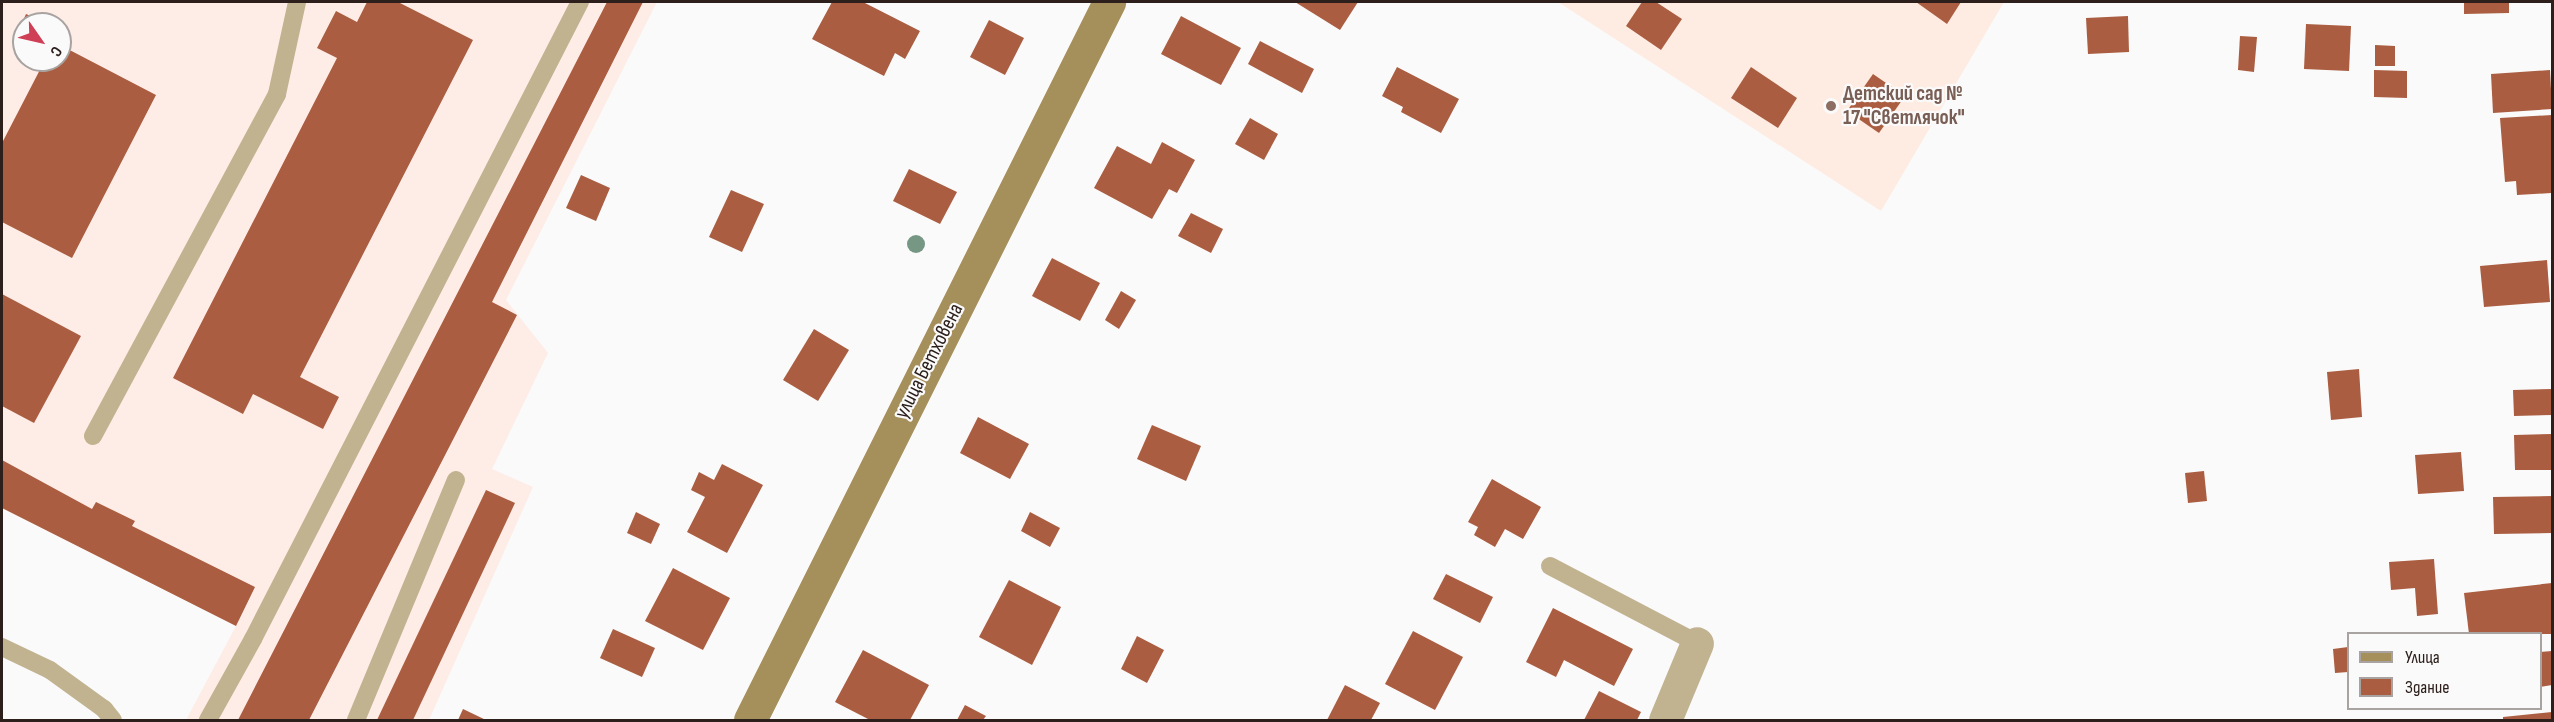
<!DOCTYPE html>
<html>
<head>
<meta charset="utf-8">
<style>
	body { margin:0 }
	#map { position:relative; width:2554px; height:722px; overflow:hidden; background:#fafafa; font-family:"Sofia Sans Condensed",sans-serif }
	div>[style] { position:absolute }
	.built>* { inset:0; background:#feece6 }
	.education>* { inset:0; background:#feece2 }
	.building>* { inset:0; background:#aa5d40 }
	.lane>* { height:18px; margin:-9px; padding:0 9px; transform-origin:9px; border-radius:9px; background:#c1b290 }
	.street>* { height:33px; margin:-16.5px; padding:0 16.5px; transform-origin:16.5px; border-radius:16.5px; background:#c1b290 }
	.secondary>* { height:33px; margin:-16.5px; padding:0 16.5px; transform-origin:16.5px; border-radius:16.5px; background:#a58f5b }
	.trees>* { width:18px; height:18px; margin:-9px; border-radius:50%; background:#769784 }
	.dots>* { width:16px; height:16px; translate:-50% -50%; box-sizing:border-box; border:3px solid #fafafa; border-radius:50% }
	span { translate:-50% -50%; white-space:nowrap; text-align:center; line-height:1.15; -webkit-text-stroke:4.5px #fafafa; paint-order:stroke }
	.education-label { font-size:21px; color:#785e54; font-weight:700 }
	.left { translate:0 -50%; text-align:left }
	.street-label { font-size:21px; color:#2d201c }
	.frame { position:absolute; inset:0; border:3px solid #2d201c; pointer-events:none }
	.legend { position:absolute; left:2347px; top:632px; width:195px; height:78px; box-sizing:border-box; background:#fafafa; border:2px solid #a8a3a1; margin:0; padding:8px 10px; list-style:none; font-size:18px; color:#2d201c }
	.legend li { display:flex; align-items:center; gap:12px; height:30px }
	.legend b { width:30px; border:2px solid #a8a3a1 }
	.north { position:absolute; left:12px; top:12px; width:60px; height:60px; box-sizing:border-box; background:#fafafa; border:2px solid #a8a3a1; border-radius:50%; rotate:124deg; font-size:16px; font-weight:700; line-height:24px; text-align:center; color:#2d201c }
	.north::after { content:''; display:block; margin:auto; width:21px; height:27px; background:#cf3f55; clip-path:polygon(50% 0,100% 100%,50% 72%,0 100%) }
</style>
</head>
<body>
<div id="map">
	<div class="built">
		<i style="clip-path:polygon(evenodd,2px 2px,657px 2px,506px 300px,548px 353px,492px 469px,533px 487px,429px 720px,186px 720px,236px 626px,2px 508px,2px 2px,24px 24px,60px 24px,60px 60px,24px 60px,24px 24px)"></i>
	</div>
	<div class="education">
		<i style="clip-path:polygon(1558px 2px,2004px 2px,1881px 211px)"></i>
	</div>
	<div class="building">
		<i style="clip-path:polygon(367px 2px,398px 2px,473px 40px,300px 377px,339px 397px,323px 429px,253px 394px,243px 414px,173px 378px,337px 58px,317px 48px,336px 11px,357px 22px)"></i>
		<i style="clip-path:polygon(607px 2px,643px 2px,492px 302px,517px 315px,309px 720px,238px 720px)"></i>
		<i style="clip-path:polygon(832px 2px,863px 2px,920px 31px,905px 59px,895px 53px,884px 76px,812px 39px)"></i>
		<i style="clip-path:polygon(1295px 2px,1358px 2px,1340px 30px)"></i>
		<i style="clip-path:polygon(1642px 2px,1656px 2px,1682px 19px,1661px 50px,1626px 26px)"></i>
		<i style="clip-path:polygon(1916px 2px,1961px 2px,1947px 24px)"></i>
		<i style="clip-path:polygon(2464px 2px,2509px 2px,2509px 13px,2464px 14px)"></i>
		<i style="clip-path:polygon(26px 14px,49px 24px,24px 24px,24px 32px,19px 30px)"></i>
		<i style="clip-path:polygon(1181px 16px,1241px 48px,1221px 85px,1161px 54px)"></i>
		<i style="clip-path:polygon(2128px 16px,2129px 52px,2088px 54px,2086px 18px)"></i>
		<i style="clip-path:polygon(989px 20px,1024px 38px,1005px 75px,970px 57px)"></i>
		<i style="clip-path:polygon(2306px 24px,2351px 26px,2349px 71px,2304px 69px)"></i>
		<i style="clip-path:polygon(2240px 36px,2257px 37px,2254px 72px,2238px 70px)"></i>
		<i style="clip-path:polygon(1260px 41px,1314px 69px,1302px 93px,1248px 64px)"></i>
		<i style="clip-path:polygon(60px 45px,156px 95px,72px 258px,2px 222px,2px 143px,45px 60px,60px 60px)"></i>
		<i style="clip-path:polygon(2375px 45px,2395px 46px,2395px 66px,2375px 66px)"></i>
		<i style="clip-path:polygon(1397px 67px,1459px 99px,1441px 133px,1401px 112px,1403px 107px,1382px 96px)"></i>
		<i style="clip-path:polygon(1751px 67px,1797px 98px,1778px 128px,1731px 98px)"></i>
		<i style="clip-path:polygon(2374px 70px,2407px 71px,2407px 98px,2374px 97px)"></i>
		<i style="clip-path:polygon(2550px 70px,2552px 109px,2493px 113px,2491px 74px)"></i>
		<i style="clip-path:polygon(1873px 74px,1905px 96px,1879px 133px,1847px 111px)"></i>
		<i style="clip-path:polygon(2552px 115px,2551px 193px,2517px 195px,2516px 181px,2505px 182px,2500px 118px)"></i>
		<i style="clip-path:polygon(1250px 118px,1278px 134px,1264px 160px,1235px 144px)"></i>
		<i style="clip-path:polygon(1162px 142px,1195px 160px,1177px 193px,1169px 189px,1152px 219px,1094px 188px,1117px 146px,1151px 164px)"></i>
		<i style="clip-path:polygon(909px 169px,957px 192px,940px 224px,893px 201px)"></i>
		<i style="clip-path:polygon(581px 175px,610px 188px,596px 221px,566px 208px)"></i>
		<i style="clip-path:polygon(731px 190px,764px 204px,742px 252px,709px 237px)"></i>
		<i style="clip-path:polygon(1191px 213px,1223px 229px,1211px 253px,1178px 236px)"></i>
		<i style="clip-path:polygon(1052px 258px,1100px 283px,1080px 321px,1032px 296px)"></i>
		<i style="clip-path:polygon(2547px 260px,2550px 302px,2484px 307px,2480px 266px)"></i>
		<i style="clip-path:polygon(1121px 291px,1136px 300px,1119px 329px,1105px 320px)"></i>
		<i style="clip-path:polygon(2px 294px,81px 336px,34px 423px,2px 406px)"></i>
		<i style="clip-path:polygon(814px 329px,849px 350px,818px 401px,783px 380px)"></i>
		<i style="clip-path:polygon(2359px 369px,2362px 417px,2331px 420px,2327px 372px)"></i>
		<i style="clip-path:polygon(2552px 389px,2552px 415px,2514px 416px,2513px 390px)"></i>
		<i style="clip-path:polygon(978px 417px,1029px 444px,1010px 479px,960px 453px)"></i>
		<i style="clip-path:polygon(1152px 425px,1201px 446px,1186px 481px,1137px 459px)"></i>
		<i style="clip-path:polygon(2552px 434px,2552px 470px,2515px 470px,2514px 435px)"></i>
		<i style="clip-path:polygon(2461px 452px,2464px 491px,2418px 494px,2415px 455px)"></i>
		<i style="clip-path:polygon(2px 460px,92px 509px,96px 502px,135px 521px,132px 526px,255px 587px,236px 626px,2px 508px)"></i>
		<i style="clip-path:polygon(722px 464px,763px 485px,727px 553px,687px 532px,705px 497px,691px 490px,699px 472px,714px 480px)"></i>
		<i style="clip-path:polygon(2204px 471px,2207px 501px,2188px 503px,2185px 473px)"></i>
		<i style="clip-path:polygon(1492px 479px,1541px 507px,1523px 539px,1505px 529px,1495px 547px,1474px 535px,1478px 527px,1468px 522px)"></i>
		<i style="clip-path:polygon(486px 490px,515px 503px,413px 720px,377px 720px)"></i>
		<i style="clip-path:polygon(2552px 496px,2552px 533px,2494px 534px,2493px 497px)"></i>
		<i style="clip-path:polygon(636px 512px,660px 524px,651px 544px,627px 533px)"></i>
		<i style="clip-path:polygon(1030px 512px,1060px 528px,1050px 547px,1021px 531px)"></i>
		<i style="clip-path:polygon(2434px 559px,2438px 614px,2417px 616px,2415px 588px,2391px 590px,2389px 562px)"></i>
		<i style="clip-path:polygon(673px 568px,730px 598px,703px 650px,645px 621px)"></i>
		<i style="clip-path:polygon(1446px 574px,1493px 597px,1480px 623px,1433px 599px)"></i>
		<i style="clip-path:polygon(1009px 580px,1061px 607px,1032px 665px,979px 637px)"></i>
		<i style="clip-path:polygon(2552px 583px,2552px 634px,2469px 634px,2464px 593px)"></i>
		<i style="clip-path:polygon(1553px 608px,1633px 649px,1614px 686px,1564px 660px,1556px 677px,1526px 662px)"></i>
		<i style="clip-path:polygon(613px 629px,655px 648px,642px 677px,600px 658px)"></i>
		<i style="clip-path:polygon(1413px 631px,1463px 657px,1435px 710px,1385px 684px)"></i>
		<i style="clip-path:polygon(1137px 636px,1164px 650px,1147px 683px,1121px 669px)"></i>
		<i style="clip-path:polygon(2348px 647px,2348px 672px,2335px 673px,2333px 649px)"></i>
		<i style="clip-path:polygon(863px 650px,929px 685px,910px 720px,870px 720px,835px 702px)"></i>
		<i style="clip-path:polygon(2552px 651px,2552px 685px,2540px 687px,2540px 652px)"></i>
		<i style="clip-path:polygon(1345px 685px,1380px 703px,1371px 720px,1327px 720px)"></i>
		<i style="clip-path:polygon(1599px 691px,1641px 712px,1637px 720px,1584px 720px)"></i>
		<i style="clip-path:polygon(965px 705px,986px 716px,983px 720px,957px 720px)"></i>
		<i style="clip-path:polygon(463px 709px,486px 720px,458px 720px)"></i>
		<i style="clip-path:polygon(2552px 712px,2552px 720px,2503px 720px,2503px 717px)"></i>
	</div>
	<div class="lane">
		<i style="left:93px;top:436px;width:388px;rotate:-61.7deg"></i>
		<i style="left:277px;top:94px;width:94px;rotate:-77.7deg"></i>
		<i style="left:1550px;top:566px;width:166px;rotate:27.6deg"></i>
		<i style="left:2px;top:647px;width:53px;rotate:25.6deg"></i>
		<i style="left:50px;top:670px;width:67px;rotate:35.8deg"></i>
		<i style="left:104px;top:709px;width:14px;rotate:51deg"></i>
		<i style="left:208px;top:720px;width:93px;rotate:-60.9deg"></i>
		<i style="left:253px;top:639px;width:716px;rotate:-62.83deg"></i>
		<i style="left:356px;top:720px;width:260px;rotate:-67.4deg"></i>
	</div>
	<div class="street">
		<i style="left:1665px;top:720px;width:83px;rotate:-67.4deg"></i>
	</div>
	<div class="secondary">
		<i style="left:750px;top:720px;width:803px;rotate:-63.43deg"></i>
	</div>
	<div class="trees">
		<i style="left:916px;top:244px"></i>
	</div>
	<div class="dots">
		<i style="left:1831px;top:106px;background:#8d6e63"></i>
	</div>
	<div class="education-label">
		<span class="left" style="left:1843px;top:106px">Детский сад №<br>17 "Светлячок"</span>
	</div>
	<div class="street-label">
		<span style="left:929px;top:361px;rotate:-63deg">улица Бетховена</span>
	</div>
	<div class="frame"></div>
	<ul class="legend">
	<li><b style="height:8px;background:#a58f5b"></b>Улица</li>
	<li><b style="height:16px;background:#aa5d40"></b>Здание</li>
	</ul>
	<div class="north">С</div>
</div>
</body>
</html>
